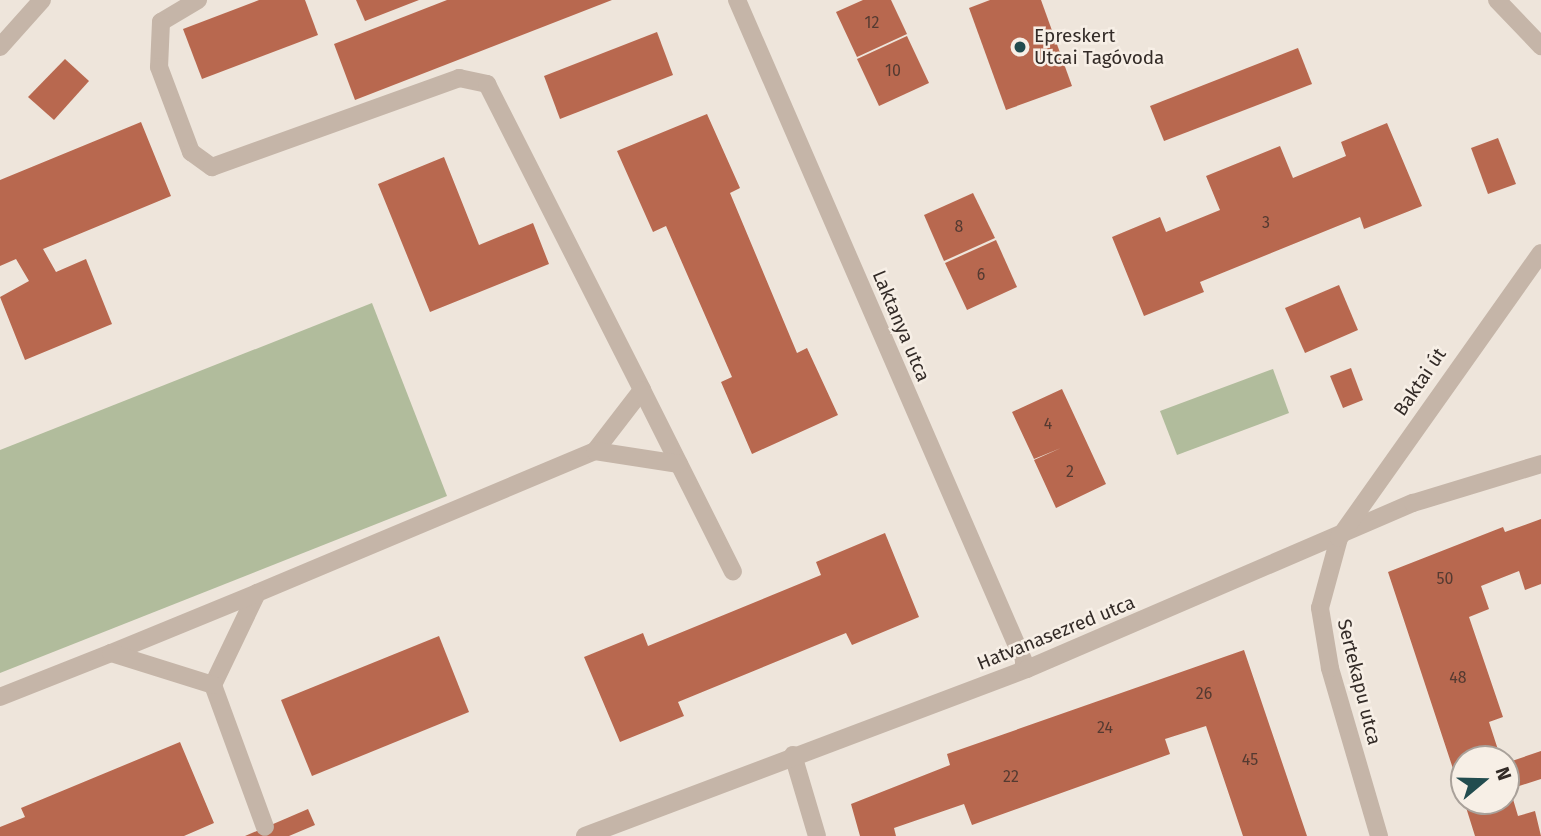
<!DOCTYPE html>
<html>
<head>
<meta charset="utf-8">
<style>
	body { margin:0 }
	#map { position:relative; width:1541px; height:836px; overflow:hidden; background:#eee5db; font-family:"Fira Sans",sans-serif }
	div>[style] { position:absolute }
	.green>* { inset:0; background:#b1bc9c }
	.building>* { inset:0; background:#b8684f }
	.service>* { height:18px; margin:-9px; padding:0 9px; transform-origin:9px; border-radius:9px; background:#c5b5a8 }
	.minor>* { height:18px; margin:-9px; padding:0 9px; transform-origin:9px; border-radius:9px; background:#c5b5a8 }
	.dots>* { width:19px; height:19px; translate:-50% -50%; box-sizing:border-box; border:4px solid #f7efe6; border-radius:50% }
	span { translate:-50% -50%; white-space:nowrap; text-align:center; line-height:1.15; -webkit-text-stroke:5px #f7efe6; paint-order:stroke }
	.number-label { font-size:16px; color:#543a31 }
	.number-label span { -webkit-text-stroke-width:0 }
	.poi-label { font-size:19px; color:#332b27 }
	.left { translate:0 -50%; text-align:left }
	.street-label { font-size:19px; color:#332b27 }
	.north { position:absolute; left:1450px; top:745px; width:70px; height:70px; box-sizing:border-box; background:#f7efe6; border:2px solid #a9a19a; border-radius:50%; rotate:71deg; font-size:19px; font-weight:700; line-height:28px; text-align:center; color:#332b27 }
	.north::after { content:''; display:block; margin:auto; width:24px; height:32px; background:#224c4f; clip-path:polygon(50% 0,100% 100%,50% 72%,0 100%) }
</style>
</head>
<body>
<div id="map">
	<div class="green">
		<i style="clip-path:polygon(372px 303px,447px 496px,0 673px,0 450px)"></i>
		<i style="clip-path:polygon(1273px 369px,1289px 413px,1177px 455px,1160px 411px)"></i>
	</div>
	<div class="building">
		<i style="clip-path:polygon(259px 0,305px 0,318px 35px,202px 79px,183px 29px)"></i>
		<i style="clip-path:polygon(356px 0,419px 0,365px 21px)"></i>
		<i style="clip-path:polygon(447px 0,612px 0,355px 100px,334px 44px)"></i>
		<i style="clip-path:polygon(863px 0,891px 0,907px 34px,857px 57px,836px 12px)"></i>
		<i style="clip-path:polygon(990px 0,1041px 0,1072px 86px,1006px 110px,969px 8px)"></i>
		<i style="clip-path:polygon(657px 32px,673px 75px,560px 119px,544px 76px)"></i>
		<i style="clip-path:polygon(907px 36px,929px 83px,879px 106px,857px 59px)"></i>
		<i style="clip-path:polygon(1298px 48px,1312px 84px,1164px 141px,1150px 106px)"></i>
		<i style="clip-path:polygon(65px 59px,89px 81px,54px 120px,28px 97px)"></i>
		<i style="clip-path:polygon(707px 114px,740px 188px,730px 193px,797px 353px,807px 348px,838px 415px,752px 454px,721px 382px,732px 377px,666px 226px,653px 232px,617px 151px)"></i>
		<i style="clip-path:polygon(141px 122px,171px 196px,43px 249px,56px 272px,86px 259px,112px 324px,25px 360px,0 297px,29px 281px,16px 259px,0 266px,0 180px)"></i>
		<i style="clip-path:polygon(1387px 123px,1422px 206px,1364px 229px,1360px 217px,1200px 282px,1204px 292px,1144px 316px,1112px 237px,1160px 217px,1166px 232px,1220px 210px,1206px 176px,1280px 146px,1293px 178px,1346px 156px,1341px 142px)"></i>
		<i style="clip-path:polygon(1498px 138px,1516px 184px,1488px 194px,1471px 148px)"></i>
		<i style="clip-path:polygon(444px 157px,479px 245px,533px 223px,549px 264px,430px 312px,378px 184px)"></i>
		<i style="clip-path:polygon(973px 193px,995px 238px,944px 261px,924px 215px)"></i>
		<i style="clip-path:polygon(996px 240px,1017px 287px,967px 310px,945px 263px)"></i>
		<i style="clip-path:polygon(1339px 285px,1358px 330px,1305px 353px,1285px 308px)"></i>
		<i style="clip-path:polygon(1351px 368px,1363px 400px,1343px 408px,1330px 376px)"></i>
		<i style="clip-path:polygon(1062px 389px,1106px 484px,1056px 508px,1034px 460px,1061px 448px,1034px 459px,1012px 412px)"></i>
		<i style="clip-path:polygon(1541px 519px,1541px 584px,1525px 590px,1519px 571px,1481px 586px,1489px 609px,1469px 617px,1503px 717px,1489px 722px,1501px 759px,1464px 759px,1463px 799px,1388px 572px,1503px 527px,1505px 532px)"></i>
		<i style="clip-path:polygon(885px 533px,919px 617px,852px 645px,846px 633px,678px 702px,684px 716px,620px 742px,584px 657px,643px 633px,648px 646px,821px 575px,816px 562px)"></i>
		<i style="clip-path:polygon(439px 636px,469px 712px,312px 776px,281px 700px)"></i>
		<i style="clip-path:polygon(1244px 650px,1307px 836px,1243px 836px,1206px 726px,1165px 739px,1170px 754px,972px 825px,964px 804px,894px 828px,896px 836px,860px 836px,851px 804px,950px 765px,947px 754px)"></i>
		<i style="clip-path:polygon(180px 742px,214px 823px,184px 836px,0 836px,0 827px,25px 817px,21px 808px)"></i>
		<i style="clip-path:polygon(1541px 751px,1541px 779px,1510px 789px,1518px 816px,1535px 811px,1541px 836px,1475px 836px,1464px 801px,1506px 801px,1506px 763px)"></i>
		<i style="clip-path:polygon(308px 809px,315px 825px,289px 836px,245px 836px)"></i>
	</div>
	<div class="service">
		<i style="left:198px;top:0;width:43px;rotate:149.3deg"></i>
		<i style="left:161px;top:22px;width:45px;rotate:92.5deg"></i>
		<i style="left:159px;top:67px;width:91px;rotate:69.4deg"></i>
		<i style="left:191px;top:152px;width:26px;rotate:36deg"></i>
		<i style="left:212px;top:167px;width:263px;rotate:-19.8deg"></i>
		<i style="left:459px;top:78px;width:29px;rotate:12deg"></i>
		<i style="left:487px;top:84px;width:343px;rotate:63.1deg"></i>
		<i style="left:642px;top:390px;width:77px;rotate:127.6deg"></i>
		<i style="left:595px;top:451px;width:367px;rotate:157.2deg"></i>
		<i style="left:257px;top:593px;width:102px;rotate:115.6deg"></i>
		<i style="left:213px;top:685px;width:151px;rotate:69.9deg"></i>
		<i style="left:642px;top:390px;width:203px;rotate:63.4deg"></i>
		<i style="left:595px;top:451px;width:85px;rotate:8.8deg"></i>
		<i style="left:111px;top:653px;width:158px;rotate:-22.3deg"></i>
		<i style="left:0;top:697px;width:119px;rotate:-21.6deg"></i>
		<i style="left:111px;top:653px;width:107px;rotate:17.4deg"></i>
	</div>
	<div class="minor">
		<i style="left:737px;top:0;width:729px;rotate:66.56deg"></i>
		<i style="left:1497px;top:0;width:64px;rotate:46.3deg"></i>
		<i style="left:0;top:47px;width:63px;rotate:-48.2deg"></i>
		<i style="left:793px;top:755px;width:84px;rotate:73.5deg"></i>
		<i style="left:585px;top:836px;width:472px;rotate:-20.7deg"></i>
		<i style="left:1027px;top:669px;width:420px;rotate:-23.3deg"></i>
		<i style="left:1413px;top:503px;width:134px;rotate:-16.9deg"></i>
		<i style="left:1379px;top:836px;width:175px;rotate:-106.3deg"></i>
		<i style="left:1330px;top:668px;width:61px;rotate:-99.5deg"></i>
		<i style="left:1320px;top:608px;width:73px;rotate:-74.8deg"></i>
		<i style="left:1339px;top:538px;width:349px;rotate:-54.7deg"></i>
	</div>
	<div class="dots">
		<i style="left:1020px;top:47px;background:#224c4f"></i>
	</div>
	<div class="number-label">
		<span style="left:872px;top:23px">12</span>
		<span style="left:893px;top:71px">10</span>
		<span style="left:1266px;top:223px">3</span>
		<span style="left:959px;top:227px">8</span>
		<span style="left:981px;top:275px">6</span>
		<span style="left:1048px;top:424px">4</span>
		<span style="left:1070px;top:472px">2</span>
		<span style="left:1445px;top:579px">50</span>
		<span style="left:1458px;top:678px">48</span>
		<span style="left:1204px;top:694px">26</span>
		<span style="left:1105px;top:728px">24</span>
		<span style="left:1250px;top:760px">45</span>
		<span style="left:1011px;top:777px">22</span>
	</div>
	<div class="poi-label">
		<span class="left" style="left:1034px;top:47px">Epreskert<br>Utcai Tagóvoda</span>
	</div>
	<div class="street-label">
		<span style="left:901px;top:326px;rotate:67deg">Laktanya utca</span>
		<span style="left:1420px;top:382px;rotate:-56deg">Baktai út</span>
		<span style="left:1056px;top:633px;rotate:-22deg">Hatvanasezred utca</span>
		<span style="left:1359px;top:682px;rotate:76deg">Sertekapu utca</span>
	</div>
	<div class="north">N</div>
</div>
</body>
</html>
